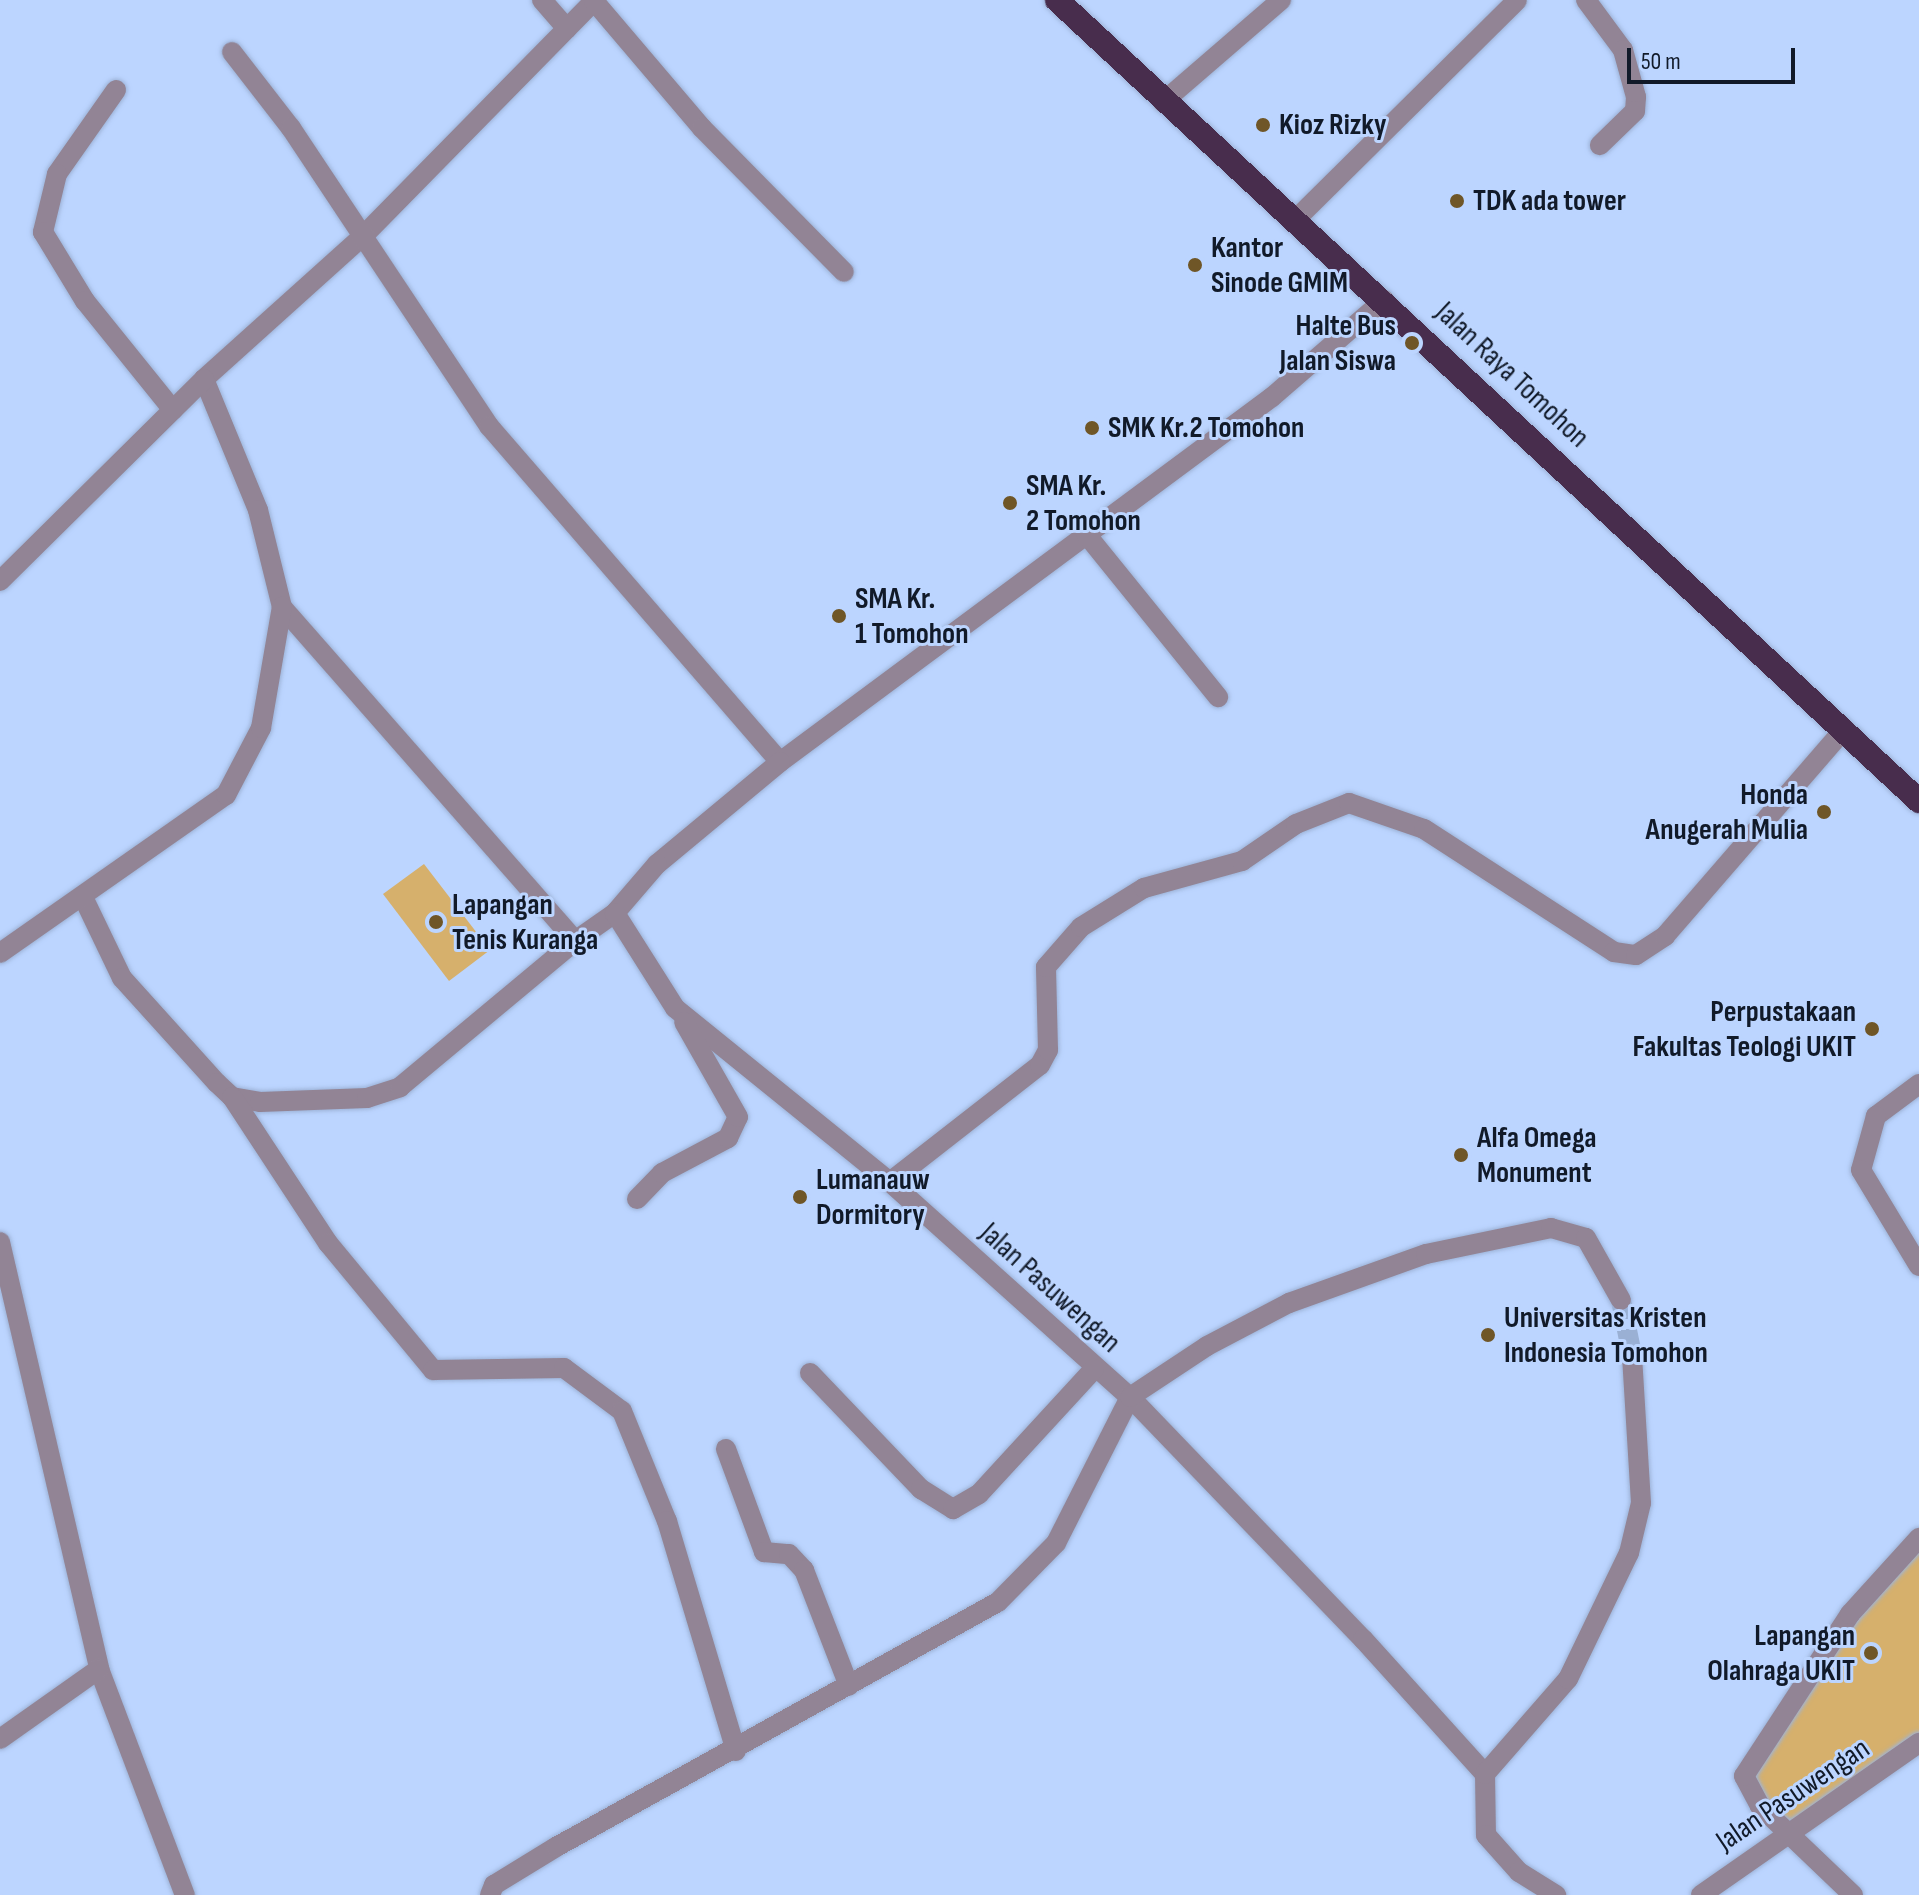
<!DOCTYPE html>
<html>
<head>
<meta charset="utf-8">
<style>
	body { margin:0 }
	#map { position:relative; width:1919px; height:1895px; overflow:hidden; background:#bcd5ff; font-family:"Sofia Sans Condensed",sans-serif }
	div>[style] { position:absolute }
	.green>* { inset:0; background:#d6b06c }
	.street-tunnel>* { height:20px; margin-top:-10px; transform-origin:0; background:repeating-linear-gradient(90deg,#9ab0d4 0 20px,transparent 0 30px) }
	.roads { filter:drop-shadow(0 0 2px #9db3d8) drop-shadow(0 0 2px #9db3d8) }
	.street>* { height:20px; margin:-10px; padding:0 10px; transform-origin:10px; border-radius:10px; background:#928495 }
	.highway>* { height:24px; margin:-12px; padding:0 12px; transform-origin:12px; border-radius:12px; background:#482d4d }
	.dots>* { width:22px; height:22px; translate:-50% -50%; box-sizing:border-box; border:4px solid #bcd5ff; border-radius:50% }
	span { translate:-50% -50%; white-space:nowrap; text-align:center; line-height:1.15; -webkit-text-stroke:6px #bcd5ff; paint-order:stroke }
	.poi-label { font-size:30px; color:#111a29; font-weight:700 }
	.left { translate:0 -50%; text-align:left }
	.right { translate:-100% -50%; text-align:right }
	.street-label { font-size:30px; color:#111a29 }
	.scale { position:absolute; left:1627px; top:48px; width:168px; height:36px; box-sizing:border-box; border:4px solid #111a29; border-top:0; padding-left:10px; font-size:24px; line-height:28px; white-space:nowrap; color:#111a29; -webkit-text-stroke:6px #bcd5ff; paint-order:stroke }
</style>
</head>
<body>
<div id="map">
	<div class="green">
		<i style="clip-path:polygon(424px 864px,490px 950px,449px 981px,383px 894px)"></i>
		<i style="clip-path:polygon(1919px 1538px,1919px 1743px,1794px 1836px,1760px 1806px,1752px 1762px)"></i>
	</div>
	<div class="street-tunnel">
		<i style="left:1621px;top:1300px;width:56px;rotate:78.7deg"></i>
	</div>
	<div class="roads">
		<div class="street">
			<i style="left:542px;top:0;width:38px;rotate:49deg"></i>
			<i style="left:595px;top:0;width:330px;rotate:134.5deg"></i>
			<i style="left:364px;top:235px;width:215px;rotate:138deg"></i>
			<i style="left:204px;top:379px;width:142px;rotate:67.6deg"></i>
			<i style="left:258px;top:510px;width:100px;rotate:76.1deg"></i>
			<i style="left:282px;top:607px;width:444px;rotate:48.7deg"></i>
			<i style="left:575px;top:941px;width:49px;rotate:-35deg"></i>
			<i style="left:1586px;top:0;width:62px;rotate:53.5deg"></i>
			<i style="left:1623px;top:50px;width:49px;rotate:74.5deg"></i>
			<i style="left:1636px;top:97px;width:14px;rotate:94deg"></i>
			<i style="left:1635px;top:111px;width:49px;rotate:135.8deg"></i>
			<i style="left:594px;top:1px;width:167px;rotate:49.6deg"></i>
			<i style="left:702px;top:128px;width:202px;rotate:45.4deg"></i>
			<i style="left:232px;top:52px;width:96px;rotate:52.2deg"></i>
			<i style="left:291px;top:128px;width:358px;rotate:56.4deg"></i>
			<i style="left:489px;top:426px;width:444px;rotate:49.1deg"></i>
			<i style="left:116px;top:90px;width:103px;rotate:125.1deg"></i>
			<i style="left:57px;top:174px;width:60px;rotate:103.6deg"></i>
			<i style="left:43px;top:232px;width:81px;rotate:58.7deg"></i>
			<i style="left:85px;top:301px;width:140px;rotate:51.1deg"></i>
			<i style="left:1163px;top:102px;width:156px;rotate:-40.8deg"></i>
			<i style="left:1293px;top:222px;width:315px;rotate:-44.7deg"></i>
			<i style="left:1384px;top:300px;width:148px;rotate:139.1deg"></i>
			<i style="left:1272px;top:397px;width:613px;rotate:143.43deg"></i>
			<i style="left:780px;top:762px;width:160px;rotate:140.3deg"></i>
			<i style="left:657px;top:864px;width:65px;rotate:130.6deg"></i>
			<i style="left:615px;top:913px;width:112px;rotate:57.7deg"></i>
			<i style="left:675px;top:1008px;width:277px;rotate:39deg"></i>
			<i style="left:890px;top:1182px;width:322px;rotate:41.9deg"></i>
			<i style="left:1130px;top:1397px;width:336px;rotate:46.1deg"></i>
			<i style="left:1363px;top:1639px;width:182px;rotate:47.9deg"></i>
			<i style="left:1485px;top:1774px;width:61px;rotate:89.1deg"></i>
			<i style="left:1486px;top:1835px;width:50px;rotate:48.3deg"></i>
			<i style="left:1519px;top:1872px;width:44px;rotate:31.9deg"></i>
			<i style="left:1086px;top:534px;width:210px;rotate:51deg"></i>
			<i style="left:0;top:581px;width:287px;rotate:-44.7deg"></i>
			<i style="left:83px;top:897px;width:90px;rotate:64.3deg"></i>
			<i style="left:122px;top:978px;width:142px;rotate:47.9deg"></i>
			<i style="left:217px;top:1083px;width:21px;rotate:43deg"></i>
			<i style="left:232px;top:1097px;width:28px;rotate:10deg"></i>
			<i style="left:260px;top:1102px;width:107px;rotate:-2.1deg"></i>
			<i style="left:367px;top:1098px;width:35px;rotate:-18deg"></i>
			<i style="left:400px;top:1087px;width:228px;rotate:-39.8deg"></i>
			<i style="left:0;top:953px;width:276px;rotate:-35deg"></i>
			<i style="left:226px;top:795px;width:76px;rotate:-62.4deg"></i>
			<i style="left:261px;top:728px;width:123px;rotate:-80.2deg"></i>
			<i style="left:1919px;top:1084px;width:54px;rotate:143.3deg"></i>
			<i style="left:1876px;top:1116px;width:56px;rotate:105.5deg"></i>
			<i style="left:1861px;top:1170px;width:112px;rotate:58.9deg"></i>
			<i style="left:232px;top:1097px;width:175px;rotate:56.7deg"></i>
			<i style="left:328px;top:1243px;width:165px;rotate:50.4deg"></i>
			<i style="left:433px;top:1370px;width:131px;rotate:-0.9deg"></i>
			<i style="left:564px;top:1368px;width:72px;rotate:36.6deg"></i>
			<i style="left:622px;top:1411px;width:119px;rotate:67.8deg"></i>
			<i style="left:667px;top:1521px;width:240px;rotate:73.3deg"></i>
			<i style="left:890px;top:1182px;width:190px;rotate:-38deg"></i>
			<i style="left:1040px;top:1065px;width:17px;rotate:-62deg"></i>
			<i style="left:1048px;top:1050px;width:83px;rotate:-91.4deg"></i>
			<i style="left:1046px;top:967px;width:53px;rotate:-48.8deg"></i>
			<i style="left:1081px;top:927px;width:74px;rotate:-31.8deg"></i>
			<i style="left:1144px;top:888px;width:102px;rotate:-15.4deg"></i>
			<i style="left:1242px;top:861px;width:65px;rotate:-34.4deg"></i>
			<i style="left:1296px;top:824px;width:57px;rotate:-21.6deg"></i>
			<i style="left:1349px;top:803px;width:79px;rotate:19.1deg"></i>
			<i style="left:1424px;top:829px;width:226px;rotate:32.9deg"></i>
			<i style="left:1614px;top:952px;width:22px;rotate:8deg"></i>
			<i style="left:1636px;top:955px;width:35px;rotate:-33deg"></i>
			<i style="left:1665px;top:936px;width:274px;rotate:-49.1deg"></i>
			<i style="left:637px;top:1199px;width:36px;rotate:-46deg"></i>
			<i style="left:662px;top:1173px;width:75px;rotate:-27.9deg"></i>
			<i style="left:728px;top:1138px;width:23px;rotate:-65deg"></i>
			<i style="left:738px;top:1117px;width:109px;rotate:-119.6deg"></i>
			<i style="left:0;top:1242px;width:438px;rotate:76.9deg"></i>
			<i style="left:99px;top:1669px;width:242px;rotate:69.2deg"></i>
			<i style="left:810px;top:1373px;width:161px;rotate:46.3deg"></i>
			<i style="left:921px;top:1489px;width:38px;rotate:32deg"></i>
			<i style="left:953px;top:1509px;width:30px;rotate:-30deg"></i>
			<i style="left:979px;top:1494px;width:170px;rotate:-47.4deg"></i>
			<i style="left:726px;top:1449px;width:110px;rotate:69.7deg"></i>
			<i style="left:764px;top:1552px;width:25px;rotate:5deg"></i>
			<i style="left:789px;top:1554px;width:22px;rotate:47deg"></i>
			<i style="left:804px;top:1570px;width:124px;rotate:68.8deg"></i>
			<i style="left:0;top:1739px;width:121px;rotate:-35.3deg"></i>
			<i style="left:1485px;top:1774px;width:126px;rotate:-48.9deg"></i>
			<i style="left:1568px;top:1679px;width:140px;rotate:-64.2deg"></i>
			<i style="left:1629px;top:1553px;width:51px;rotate:-76.5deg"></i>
			<i style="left:1641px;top:1503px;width:148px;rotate:-93.5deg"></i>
			<i style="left:490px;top:1895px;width:11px;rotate:-68deg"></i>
			<i style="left:494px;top:1885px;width:73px;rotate:-31.5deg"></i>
			<i style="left:556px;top:1847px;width:505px;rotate:-29deg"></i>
			<i style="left:998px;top:1602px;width:83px;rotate:-45.5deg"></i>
			<i style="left:1056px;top:1543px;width:164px;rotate:-63.1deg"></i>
			<i style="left:1130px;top:1397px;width:92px;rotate:-33.5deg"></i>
			<i style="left:1207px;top:1346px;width:93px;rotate:-27.7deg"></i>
			<i style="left:1289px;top:1303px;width:145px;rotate:-19.7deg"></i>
			<i style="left:1426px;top:1254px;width:128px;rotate:-11.7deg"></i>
			<i style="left:1551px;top:1228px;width:36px;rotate:16deg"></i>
			<i style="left:1586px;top:1238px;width:71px;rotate:60.6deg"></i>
			<i style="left:1701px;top:1895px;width:266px;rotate:-34.9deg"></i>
			<i style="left:1853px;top:1895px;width:129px;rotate:-136.3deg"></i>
			<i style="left:1760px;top:1806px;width:34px;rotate:-118deg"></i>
			<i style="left:1744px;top:1776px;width:194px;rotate:-56.8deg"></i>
			<i style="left:1850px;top:1614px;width:103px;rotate:-47.8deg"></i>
		</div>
		<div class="highway">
			<i style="left:1057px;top:0;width:1177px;rotate:42.9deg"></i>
		</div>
	</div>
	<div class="dots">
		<i style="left:1263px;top:125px;background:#6f5627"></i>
		<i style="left:1457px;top:201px;background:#6f5627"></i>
		<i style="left:1195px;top:265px;background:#6f5627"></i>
		<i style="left:1412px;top:343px;background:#6f5627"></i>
		<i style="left:1092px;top:428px;background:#6f5627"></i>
		<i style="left:1010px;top:503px;background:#6f5627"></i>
		<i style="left:839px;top:616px;background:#6f5627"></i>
		<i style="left:1824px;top:812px;background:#6f5627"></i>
		<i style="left:436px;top:922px;background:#6f5627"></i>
		<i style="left:1872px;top:1029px;background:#6f5627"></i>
		<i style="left:1461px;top:1155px;background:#6f5627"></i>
		<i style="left:800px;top:1197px;background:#6f5627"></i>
		<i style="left:1488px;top:1335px;background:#6f5627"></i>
		<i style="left:1871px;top:1653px;background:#6f5627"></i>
	</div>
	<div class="poi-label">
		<span class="left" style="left:1279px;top:125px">Kioz Rizky</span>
		<span class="left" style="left:1473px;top:201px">TDK ada tower</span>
		<span class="left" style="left:1211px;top:265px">Kantor<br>Sinode GMIM</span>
		<span class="right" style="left:1396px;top:343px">Halte Bus<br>Jalan Siswa</span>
		<span class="left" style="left:1108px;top:428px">SMK Kr.2 Tomohon</span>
		<span class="left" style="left:1026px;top:503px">SMA Kr.<br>2 Tomohon</span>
		<span class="left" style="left:855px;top:616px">SMA Kr.<br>1 Tomohon</span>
		<span class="right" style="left:1808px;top:812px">Honda<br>Anugerah Mulia</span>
		<span class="left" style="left:452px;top:922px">Lapangan<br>Tenis Kuranga</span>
		<span class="right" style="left:1856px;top:1029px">Perpustakaan<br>Fakultas Teologi UKIT</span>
		<span class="left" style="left:1477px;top:1155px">Alfa Omega<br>Monument</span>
		<span class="left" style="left:816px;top:1197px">Lumanauw<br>Dormitory</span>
		<span class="left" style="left:1504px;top:1335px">Universitas Kristen<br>Indonesia Tomohon</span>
		<span class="right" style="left:1855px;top:1653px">Lapangan<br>Olahraga UKIT</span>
	</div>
	<div class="street-label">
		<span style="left:1512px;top:375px;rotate:43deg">Jalan Raya Tomohon</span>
		<span style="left:1050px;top:1288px;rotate:42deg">Jalan Pasuwengan</span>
		<span style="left:1793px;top:1795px;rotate:-34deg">Jalan Pasuwengan</span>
	</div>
	<div class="scale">50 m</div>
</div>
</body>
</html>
